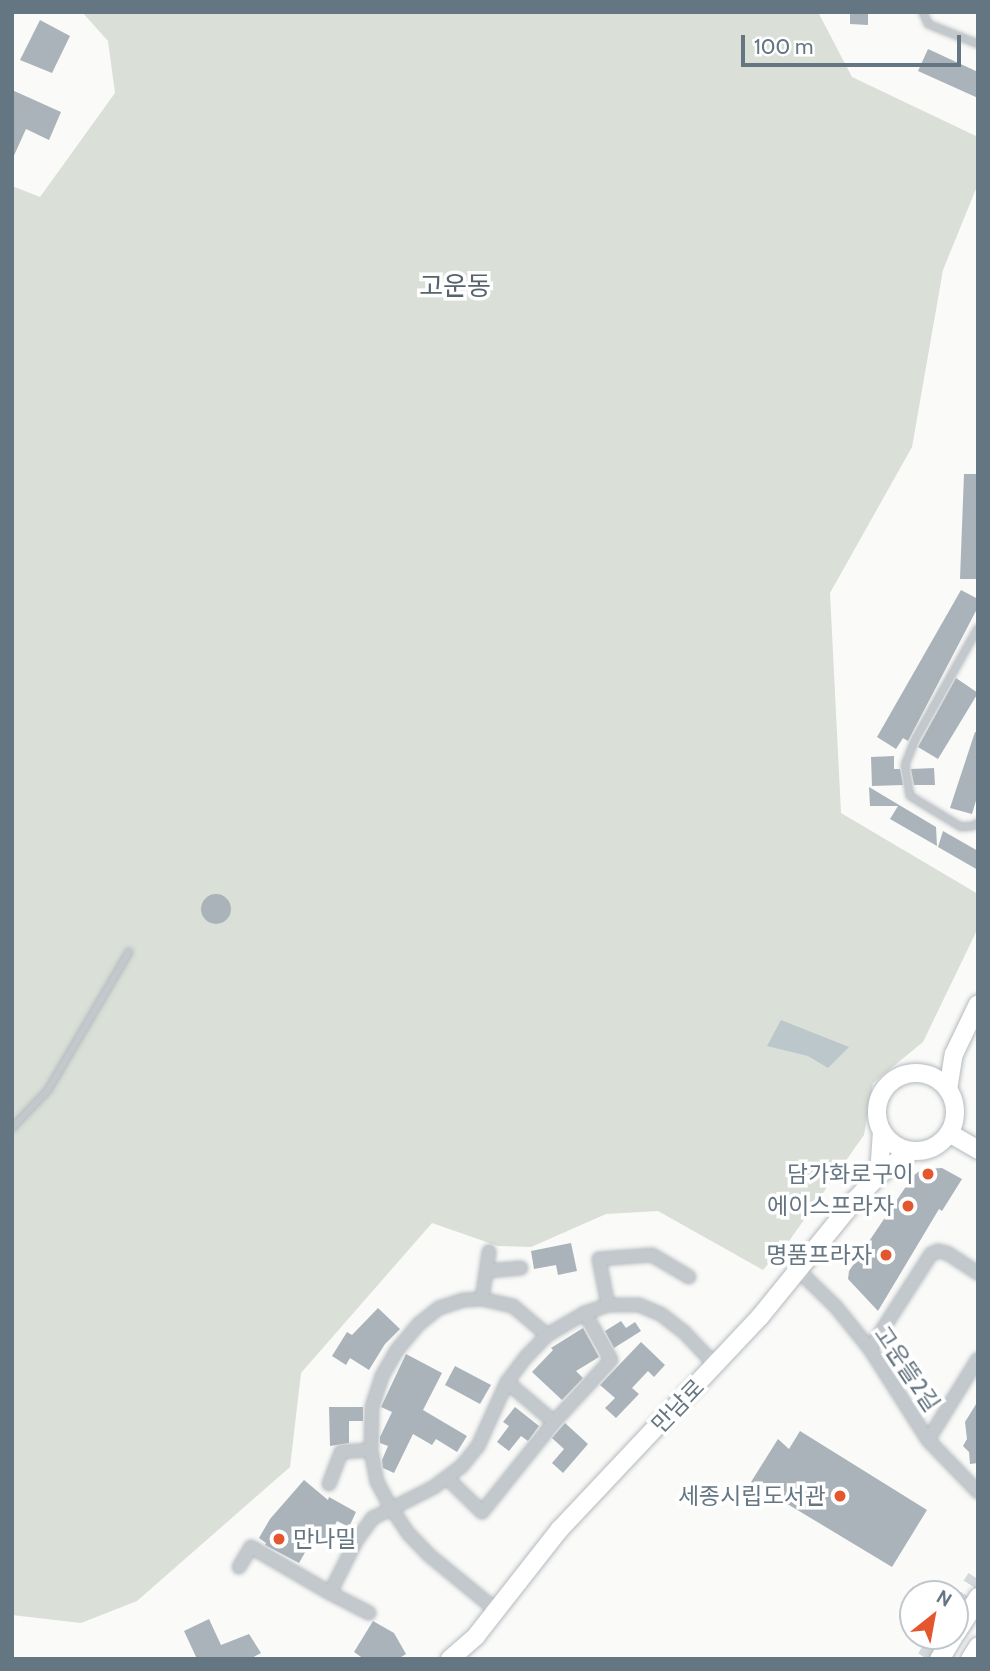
<!DOCTYPE html>
<html>
<head>
<meta charset="utf-8">
<style>
	body { margin:0 }
	#map { position:relative; width:990px; height:1671px; overflow:hidden; background:#fafaf8; font-family:Cabin,"Noto Sans KR",sans-serif }
	div>[style] { position:absolute }
	.green>* { inset:0; background:#dadfd7 }
	.water>* { inset:0; background:#bbc7cb }
	.building>* { inset:0; background:#aab3b9 }
	.round { border-radius:50% }
	.highway-tunnel>* { height:23px; margin-top:-11.5px; transform-origin:0; background:repeating-linear-gradient(90deg,#d5d9db 0 23px,transparent 0 34px) }
	.roads { filter:drop-shadow(0 0 2px #b3babf) drop-shadow(0 0 2px #b3babf) }
	.lane>* { height:6px; margin:-3px; padding:0 3px; transform-origin:3px; border-radius:3px; background:#c3c8cc }
	.street>* { height:12px; margin:-6px; padding:0 6px; transform-origin:6px; border-radius:6px; background:#c3c8cc }
	.secondary>* { height:18px; margin:-9px; padding:0 9px; transform-origin:9px; border-radius:9px; background:#fff }
	.secondary>.ring { margin:-9px; padding:0; box-sizing:content-box; background:none; border:18px solid #fff; border-radius:50% }
	.primary>* { height:19px; margin:-9.5px; padding:0 9.5px; transform-origin:9.5px; border-radius:9.5px; background:#fff }
	.dots>* { width:19px; height:19px; translate:-50% -50%; box-sizing:border-box; border:4px solid #fff; border-radius:50% }
	span { translate:-50% -50%; white-space:nowrap; text-align:center; line-height:1.15; -webkit-text-stroke:7px #fff; paint-order:stroke }
	.poi-label { font-size:23px; color:#657683 }
	.right { translate:-100% -50%; text-align:right }
	.left { translate:0 -50%; text-align:left }
	.street-label { font-size:23px; color:#657683 }
	.quarter-label { font-size:26px; color:#57646e }
	.frame { position:absolute; inset:0; border:14px solid #657683; pointer-events:none }
	.north { position:absolute; left:899px; top:1580px; width:70px; height:70px; box-sizing:border-box; background:#fff; border:2px solid #c1c8cd; border-radius:50%; rotate:31deg; font-size:19px; font-weight:700; line-height:28px; text-align:center; color:#657683 }
	.north::after { content:''; display:block; margin:auto; width:24px; height:32px; background:#e4572e; clip-path:polygon(50% 0,100% 100%,50% 72%,0 100%) }
	.scale { position:absolute; left:741px; top:35px; width:220px; height:32px; box-sizing:border-box; border:4px solid #657683; border-top:0; padding-left:9px; font-size:21px; line-height:24px; white-space:nowrap; color:#657683; -webkit-text-stroke:5px #fff; paint-order:stroke }
</style>
</head>
<body>
<div id="map">
	<div class="green">
		<i style="clip-path:polygon(82px 12px,818px 12px,852px 77px,978px 137px,978px 184px,943px 270px,912px 447px,830px 593px,841px 813px,978px 894px,978px 928px,923px 1042px,873px 1083px,864px 1135px,777px 1258px,774px 1257px,763px 1270px,658px 1211px,606px 1214px,531px 1247px,498px 1246px,432px 1223px,301px 1373px,290px 1467px,137px 1601px,81px 1623px,12px 1615px,12px 186px,40px 197px,115px 93px,108px 41px)"></i>
	</div>
	<div class="water">
		<i style="clip-path:polygon(781px 1020px,849px 1047px,828px 1068px,808px 1056px,767px 1046px)"></i>
	</div>
	<div class="building">
		<i style="clip-path:polygon(850px 12px,868px 12px,868px 25px,850px 24px)"></i>
		<i style="clip-path:polygon(40px 20px,70px 36px,52px 73px,20px 60px)"></i>
		<i style="clip-path:polygon(928px 49px,978px 72px,978px 98px,918px 71px)"></i>
		<i style="clip-path:polygon(12px 90px,61px 112px,49px 140px,26px 129px,12px 160px)"></i>
		<i style="clip-path:polygon(964px 474px,978px 474px,978px 579px,960px 579px)"></i>
		<i style="clip-path:polygon(961px 590px,978px 599px,978px 607px,908px 741px,903px 738px,896px 749px,877px 737px)"></i>
		<i style="clip-path:polygon(956px 678px,978px 693px,938px 759px,918px 747px)"></i>
		<i style="clip-path:polygon(975px 732px,978px 733px,978px 794px,972px 814px,950px 808px)"></i>
		<i style="clip-path:polygon(894px 756px,894px 769px,900px 769px,903px 785px,872px 786px,871px 757px)"></i>
		<i style="clip-path:polygon(934px 768px,935px 785px,914px 785px,911px 769px)"></i>
		<i style="clip-path:polygon(869px 787px,936px 827px,937px 846px,890px 819px,898px 806px,870px 806px)"></i>
		<i style="clip-path:polygon(943px 831px,978px 851px,978px 870px,938px 847px)"></i>
		<i class="round" style="left:201px;top:894px;width:30px;height:30px"></i>
		<i style="clip-path:polygon(942px 1168px,962px 1179px,942px 1211px,939px 1209px,878px 1311px,848px 1279px,849px 1271px,913px 1176px,922px 1169px)"></i>
		<i style="clip-path:polygon(571px 1243px,577px 1271px,558px 1275px,556px 1265px,534px 1269px,531px 1251px)"></i>
		<i style="clip-path:polygon(378px 1308px,400px 1329px,385px 1344px,369px 1370px,350px 1358px,346px 1365px,332px 1356px,347px 1332px,352px 1335px)"></i>
		<i style="clip-path:polygon(621px 1321px,626px 1328px,635px 1322px,641px 1331px,614px 1348px,605px 1331px)"></i>
		<i style="clip-path:polygon(583px 1328px,599px 1357px,576px 1371px,583px 1378px,562px 1400px,532px 1372px,553px 1350px,551px 1348px)"></i>
		<i style="clip-path:polygon(641px 1342px,665px 1365px,654px 1377px,648px 1371px,632px 1388px,639px 1394px,616px 1418px,605px 1408px,615px 1398px,600px 1385px)"></i>
		<i style="clip-path:polygon(406px 1354px,442px 1373px,423px 1410px,467px 1436px,457px 1452px,436px 1439px,432px 1445px,413px 1434px,394px 1473px,383px 1468px,382px 1460px,388px 1446px,380px 1443px,380px 1437px,392px 1412px,381px 1407px)"></i>
		<i style="clip-path:polygon(455px 1366px,491px 1385px,480px 1404px,445px 1385px)"></i>
		<i style="clip-path:polygon(978px 1401px,978px 1463px,970px 1464px,969px 1452px,963px 1446px,967px 1439px,965px 1422px)"></i>
		<i style="clip-path:polygon(329px 1407px,363px 1407px,363px 1421px,349px 1421px,349px 1443px,330px 1446px)"></i>
		<i style="clip-path:polygon(515px 1407px,539px 1426px,528px 1441px,521px 1436px,509px 1451px,497px 1442px,509px 1426px,503px 1422px)"></i>
		<i style="clip-path:polygon(565px 1423px,588px 1444px,563px 1473px,552px 1463px,564px 1449px,552px 1438px)"></i>
		<i style="clip-path:polygon(800px 1431px,927px 1510px,892px 1567px,751px 1482px,778px 1439px,789px 1449px)"></i>
		<i style="clip-path:polygon(304px 1480px,328px 1500px,329px 1497px,356px 1512px,349px 1527px,337px 1521px,327px 1541px,315px 1535px,299px 1563px,265px 1545px,266px 1543px,259px 1538px,270px 1519px)"></i>
		<i style="clip-path:polygon(209px 1619px,221px 1645px,249px 1634px,261px 1653px,250px 1659px,197px 1659px,184px 1631px)"></i>
		<i style="clip-path:polygon(373px 1621px,394px 1633px,406px 1654px,398px 1659px,364px 1659px,354px 1652px)"></i>
	</div>
	<div class="highway-tunnel">
		<i style="left:955px;top:1615px;width:43px;rotate:-57.4deg"></i>
		<i style="left:928px;top:1659px;width:27px;rotate:-59deg"></i>
	</div>
	<div class="roads">
		<div class="lane">
			<i style="left:923px;top:12px;width:13px;rotate:67deg"></i>
			<i style="left:928px;top:24px;width:54px;rotate:21.8deg"></i>
			<i style="left:978px;top:628px;width:129px;rotate:119.4deg"></i>
			<i style="left:915px;top:740px;width:27px;rotate:112deg"></i>
			<i style="left:905px;top:765px;width:31px;rotate:81deg"></i>
			<i style="left:910px;top:796px;width:60px;rotate:31.3deg"></i>
			<i style="left:961px;top:827px;width:12px;rotate:-5deg"></i>
			<i style="left:973px;top:826px;width:6px;rotate:-31deg"></i>
			<i style="left:12px;top:1128px;width:52px;rotate:-46.5deg"></i>
			<i style="left:48px;top:1090px;width:160px;rotate:-59.6deg"></i>
		</div>
		<div class="street">
			<i style="left:487px;top:1271px;width:34px;rotate:-5deg"></i>
			<i style="left:799px;top:1271px;width:52px;rotate:44.2deg"></i>
			<i style="left:836px;top:1307px;width:54px;rotate:51deg"></i>
			<i style="left:870px;top:1349px;width:108px;rotate:57.5deg"></i>
			<i style="left:928px;top:1440px;width:72px;rotate:46.1deg"></i>
			<i style="left:482px;top:1299px;width:48px;rotate:-81.5deg"></i>
			<i style="left:608px;top:1305px;width:47px;rotate:-101.1deg"></i>
			<i style="left:599px;top:1259px;width:53px;rotate:-4.3deg"></i>
			<i style="left:652px;top:1255px;width:43px;rotate:30.7deg"></i>
			<i style="left:870px;top:1349px;width:113px;rotate:-57.3deg"></i>
			<i style="left:931px;top:1254px;width:8px;rotate:-23deg"></i>
			<i style="left:938px;top:1251px;width:9px;rotate:13deg"></i>
			<i style="left:947px;top:1253px;width:37px;rotate:33deg"></i>
			<i style="left:507px;top:1382px;width:62px;rotate:40.4deg"></i>
			<i style="left:928px;top:1440px;width:95px;rotate:-58.3deg"></i>
			<i style="left:447px;top:1478px;width:49px;rotate:44.2deg"></i>
			<i style="left:482px;top:1512px;width:115px;rotate:-51.3deg"></i>
			<i style="left:554px;top:1422px;width:84px;rotate:-47.4deg"></i>
			<i style="left:611px;top:1360px;width:54px;rotate:-119deg"></i>
			<i style="left:329px;top:1484px;width:34px;rotate:-69deg"></i>
			<i style="left:341px;top:1452px;width:30px;rotate:-4deg"></i>
			<i style="left:239px;top:1567px;width:23px;rotate:-59deg"></i>
			<i style="left:251px;top:1547px;width:91px;rotate:30.2deg"></i>
			<i style="left:330px;top:1593px;width:58px;rotate:-63.4deg"></i>
			<i style="left:356px;top:1541px;width:29px;rotate:-54deg"></i>
			<i style="left:373px;top:1518px;width:68px;rotate:-26.9deg"></i>
			<i style="left:434px;top:1487px;width:34px;rotate:-37deg"></i>
			<i style="left:461px;top:1467px;width:27px;rotate:-51deg"></i>
			<i style="left:478px;top:1446px;width:70px;rotate:-65.6deg"></i>
			<i style="left:507px;top:1382px;width:31px;rotate:-53deg"></i>
			<i style="left:526px;top:1357px;width:30px;rotate:-46deg"></i>
			<i style="left:547px;top:1335px;width:44px;rotate:-30.1deg"></i>
			<i style="left:585px;top:1313px;width:24px;rotate:-19deg"></i>
			<i style="left:608px;top:1305px;width:31px"></i>
			<i style="left:639px;top:1305px;width:25px;rotate:23deg"></i>
			<i style="left:662px;top:1315px;width:28px;rotate:38deg"></i>
			<i style="left:684px;top:1332px;width:47px;rotate:46.7deg"></i>
			<i style="left:330px;top:1593px;width:44px;rotate:27.1deg"></i>
			<i style="left:496px;top:1610px;width:85px;rotate:-140.7deg"></i>
			<i style="left:430px;top:1556px;width:32px;rotate:-134deg"></i>
			<i style="left:408px;top:1533px;width:30px;rotate:-124deg"></i>
			<i style="left:391px;top:1508px;width:30px;rotate:-118deg"></i>
			<i style="left:377px;top:1482px;width:33px;rotate:-101deg"></i>
			<i style="left:371px;top:1450px;width:43px;rotate:-88.7deg"></i>
			<i style="left:372px;top:1407px;width:33px;rotate:-72deg"></i>
			<i style="left:382px;top:1376px;width:30px;rotate:-60deg"></i>
			<i style="left:397px;top:1350px;width:34px;rotate:-50deg"></i>
			<i style="left:419px;top:1324px;width:26px;rotate:-39deg"></i>
			<i style="left:439px;top:1308px;width:25px;rotate:-18deg"></i>
			<i style="left:463px;top:1300px;width:19px;rotate:-3deg"></i>
			<i style="left:482px;top:1299px;width:32px;rotate:13deg"></i>
			<i style="left:513px;top:1306px;width:45px;rotate:40.5deg"></i>
		</div>
		<div class="secondary">
			<i class="ring" style="left:877px;top:1073px;width:60px;height:60px"></i>
			<i style="left:948px;top:1090px;width:36px;rotate:-81deg"></i>
			<i style="left:954px;top:1054px;width:55px;rotate:-64.4deg"></i>
			<i style="left:949px;top:1133px;width:34px;rotate:30deg"></i>
			<i style="left:879px;top:1175px;width:44px;rotate:-86.1deg"></i>
			<i style="left:450px;top:1659px;width:35px;rotate:-41deg"></i>
			<i style="left:476px;top:1636px;width:136px;rotate:-51.9deg"></i>
			<i style="left:560px;top:1529px;width:290px;rotate:-46.7deg"></i>
			<i style="left:759px;top:1318px;width:152px;rotate:-50.9deg"></i>
			<i style="left:855px;top:1200px;width:35px;rotate:-46deg"></i>
			<i style="left:879px;top:1175px;width:39px;rotate:-38deg"></i>
		</div>
		<div class="primary">
			<i style="left:955px;top:1633px;width:43px;rotate:-57.4deg"></i>
			<i style="left:939px;top:1659px;width:27px;rotate:-59deg"></i>
			<i style="left:970px;top:1659px;width:15px;rotate:-58deg"></i>
		</div>
	</div>
	<div class="dots">
		<i style="left:928px;top:1174px;background:#e4572e"></i>
		<i style="left:908px;top:1206px;background:#e4572e"></i>
		<i style="left:886px;top:1255px;background:#e4572e"></i>
		<i style="left:840px;top:1496px;background:#e4572e"></i>
		<i style="left:279px;top:1539px;background:#e4572e"></i>
	</div>
	<div class="poi-label">
		<span class="right" style="left:914px;top:1174px">담가화로구이</span>
		<span class="right" style="left:894px;top:1206px">에이스프라자</span>
		<span class="right" style="left:872px;top:1255px">명품프라자</span>
		<span class="right" style="left:826px;top:1496px">세종시립도서관</span>
		<span class="left" style="left:293px;top:1539px">만나밀</span>
	</div>
	<div class="street-label">
		<span style="left:907px;top:1369px;rotate:56deg">고운뜰2길</span>
		<span style="left:678px;top:1406px;rotate:-46deg">만남로</span>
	</div>
	<div class="quarter-label">
		<span style="left:455px;top:287px">고운동</span>
	</div>
	<div class="frame"></div>
	<div class="north">N</div>
	<div class="scale">100 m</div>
</div>
</body>
</html>
